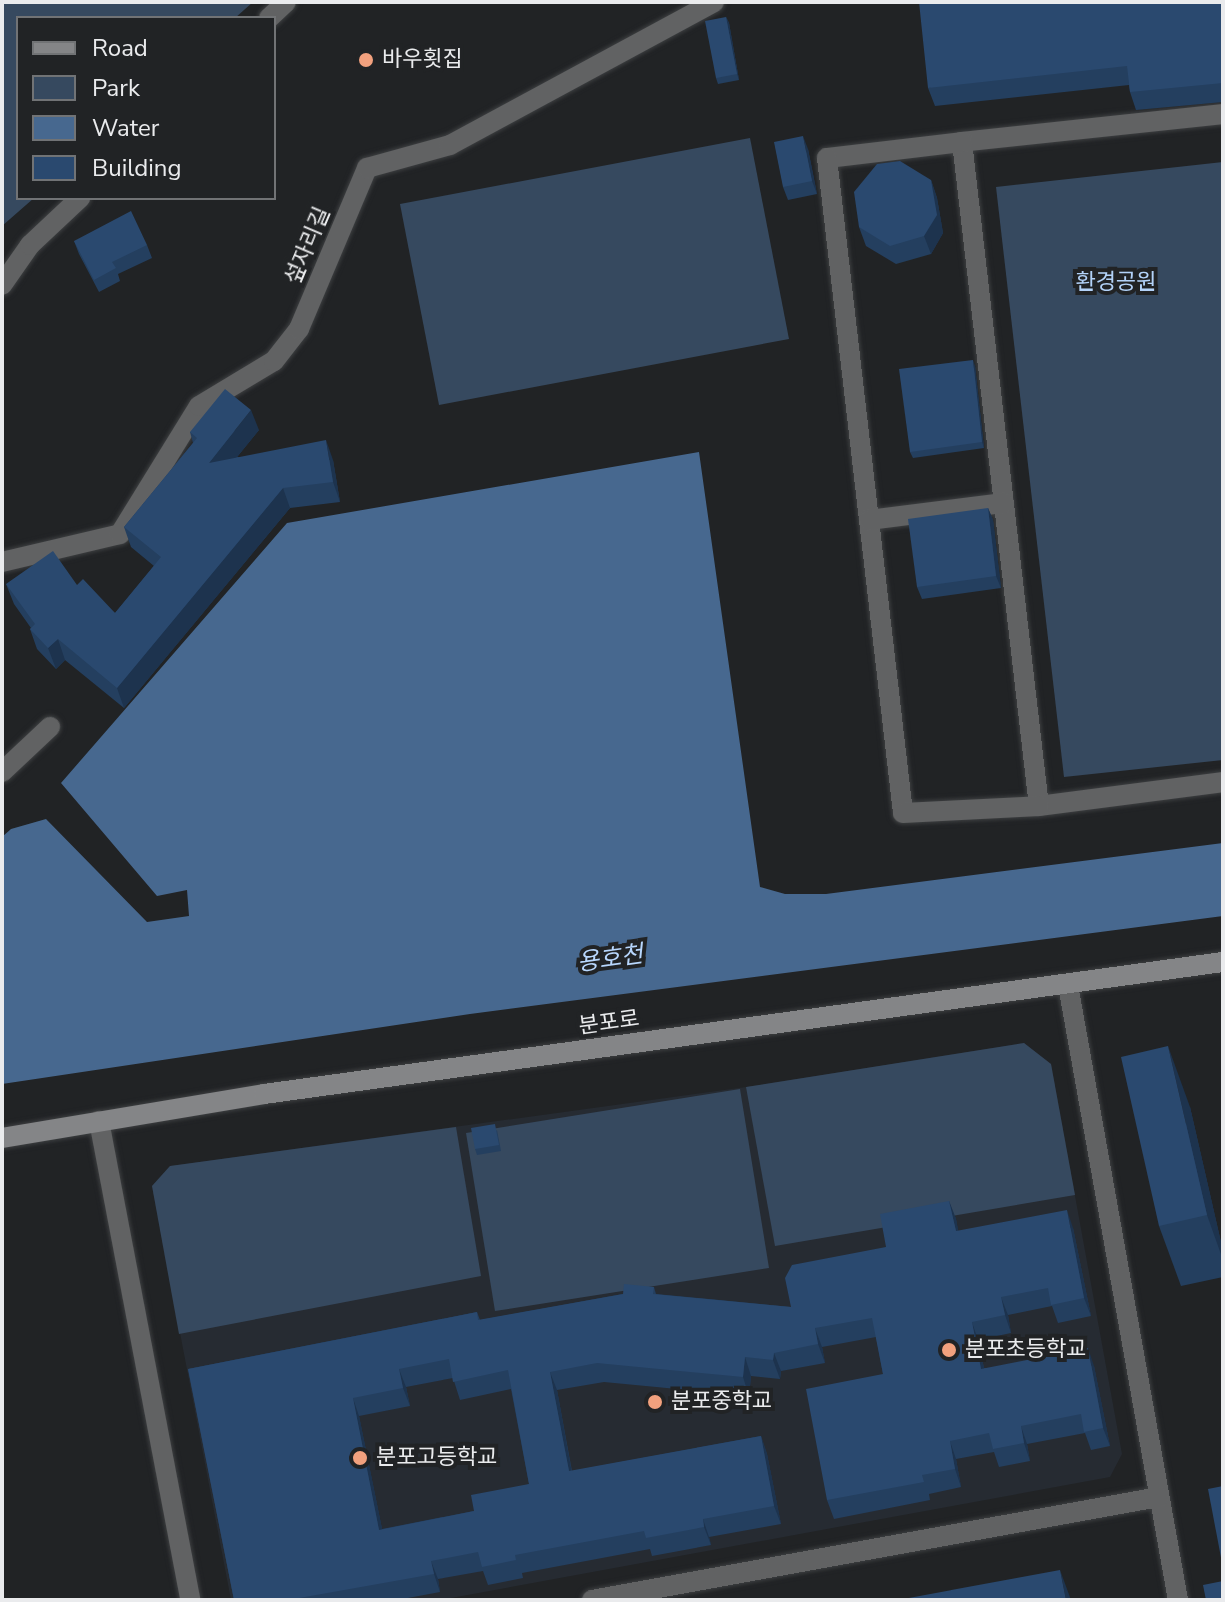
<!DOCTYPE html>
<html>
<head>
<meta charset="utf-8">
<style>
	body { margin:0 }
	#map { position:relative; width:1225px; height:1602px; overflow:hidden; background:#212325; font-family:"Nunito Sans","Noto Sans KR",sans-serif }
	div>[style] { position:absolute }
	.built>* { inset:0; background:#262b32 }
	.green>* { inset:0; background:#36495f }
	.water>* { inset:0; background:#47688f }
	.roads { filter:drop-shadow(0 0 2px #3d3f41) drop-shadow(0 0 2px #3d3f41) }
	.street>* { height:20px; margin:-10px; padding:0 10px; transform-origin:10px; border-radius:10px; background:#616263 }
	.secondary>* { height:20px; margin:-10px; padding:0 10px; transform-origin:10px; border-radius:10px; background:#848587 }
	.wall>* { inset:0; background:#243f5f }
	.shaded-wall>* { inset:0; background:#1d334e }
	.building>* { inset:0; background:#2a496f }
	.dots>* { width:22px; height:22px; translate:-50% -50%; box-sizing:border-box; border:4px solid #212325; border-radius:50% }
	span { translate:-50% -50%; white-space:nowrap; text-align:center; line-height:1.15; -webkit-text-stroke:8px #212325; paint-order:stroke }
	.poi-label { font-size:22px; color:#eaebed }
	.left { translate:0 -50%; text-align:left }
	.street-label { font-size:22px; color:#eaebed }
	.park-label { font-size:22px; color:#b3d2f8 }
	.water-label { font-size:24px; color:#b8d7fd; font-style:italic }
	.frame { position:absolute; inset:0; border:4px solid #eaebed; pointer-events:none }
	.legend { position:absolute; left:16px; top:16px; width:260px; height:184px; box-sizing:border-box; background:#212325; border:2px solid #717375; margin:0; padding:10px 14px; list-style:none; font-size:24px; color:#eaebed }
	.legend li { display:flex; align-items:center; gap:16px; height:40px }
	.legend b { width:40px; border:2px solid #717375 }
</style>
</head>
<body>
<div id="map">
	<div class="built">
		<i style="clip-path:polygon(1024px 1043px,1051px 1064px,1122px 1454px,1110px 1477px,440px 1600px,231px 1600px,152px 1186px,170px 1166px,746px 1087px)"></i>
	</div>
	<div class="green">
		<i style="clip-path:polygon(2px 2px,253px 2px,235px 18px,18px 18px,18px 198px,34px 198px,2px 226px)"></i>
		<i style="clip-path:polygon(750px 138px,789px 339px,439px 405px,400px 204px)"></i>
		<i style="clip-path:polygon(1223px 162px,1223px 760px,1064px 777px,996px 187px)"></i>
		<i style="clip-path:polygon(1024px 1043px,1051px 1064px,1075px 1195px,775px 1246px,746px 1087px)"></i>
		<i style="clip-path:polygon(740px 1089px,769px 1268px,495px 1311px,466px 1133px)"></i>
		<i style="clip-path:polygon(456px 1127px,481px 1276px,179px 1334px,152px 1186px,170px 1166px)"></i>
	</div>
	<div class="water">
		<i style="clip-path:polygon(699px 452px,760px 887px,785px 894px,826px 894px,1223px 843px,1223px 916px,470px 1014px,2px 1084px,2px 837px,11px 829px,46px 819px,147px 922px,189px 916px,187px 890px,157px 896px,61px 783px,287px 523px)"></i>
	</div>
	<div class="roads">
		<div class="street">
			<i style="left:269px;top:18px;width:23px;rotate:-43deg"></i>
			<i style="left:1223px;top:114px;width:262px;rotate:173.9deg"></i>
			<i style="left:962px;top:142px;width:668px;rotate:83.39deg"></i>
			<i style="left:1039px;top:806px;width:186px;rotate:-7.4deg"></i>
			<i style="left:962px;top:142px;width:136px;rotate:173.2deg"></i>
			<i style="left:827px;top:158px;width:659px;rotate:83.38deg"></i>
			<i style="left:903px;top:813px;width:136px;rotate:-2.9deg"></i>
			<i style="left:2px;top:285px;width:49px;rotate:-55deg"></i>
			<i style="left:30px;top:245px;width:69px;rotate:-43.2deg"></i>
			<i style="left:869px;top:520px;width:136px;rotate:-7.2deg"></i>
			<i style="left:2px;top:562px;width:121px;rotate:-13.3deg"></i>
			<i style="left:120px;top:534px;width:150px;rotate:-58.3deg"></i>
			<i style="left:199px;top:406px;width:87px;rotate:-31deg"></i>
			<i style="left:274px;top:361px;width:41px;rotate:-52deg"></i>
			<i style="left:299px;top:329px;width:175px;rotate:-67.1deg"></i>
			<i style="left:367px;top:168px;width:86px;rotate:-15.5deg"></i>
			<i style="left:450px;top:145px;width:300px;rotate:-28.4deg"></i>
			<i style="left:2px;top:772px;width:66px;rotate:-43.2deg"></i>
			<i style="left:1068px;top:985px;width:625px;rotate:79.86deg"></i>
			<i style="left:99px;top:1121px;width:488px;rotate:79.2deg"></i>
			<i style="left:592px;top:1600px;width:576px;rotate:-10.3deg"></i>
		</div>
		<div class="secondary">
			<i style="left:2px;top:1138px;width:266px;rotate:-9.5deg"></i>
			<i style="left:264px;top:1094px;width:968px;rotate:-7.84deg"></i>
		</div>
	</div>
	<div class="wall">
		<i style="clip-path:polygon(1223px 2px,1223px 102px,1136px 110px,1130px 92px,1129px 85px,935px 106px,928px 88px)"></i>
		<i style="clip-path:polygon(726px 17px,729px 23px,739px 80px,718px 84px,716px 78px)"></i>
		<i style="clip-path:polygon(808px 149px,817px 194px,788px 200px,783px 187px)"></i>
		<i style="clip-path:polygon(931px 180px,937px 198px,943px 233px,931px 254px,896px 264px,866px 246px,859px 227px)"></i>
		<i style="clip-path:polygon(74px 241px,147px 245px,152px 258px,118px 274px,120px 281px,99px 292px,79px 254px)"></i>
		<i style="clip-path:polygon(975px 366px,984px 448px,913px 458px,910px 452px)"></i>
		<i style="clip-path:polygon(259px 430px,237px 457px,333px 460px,340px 502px,290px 508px,124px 708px,65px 660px,56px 669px,37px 649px,30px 629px,31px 628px,14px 604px,6px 584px,77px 585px,115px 613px,154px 566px,131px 547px,124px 527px,193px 443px,190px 432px)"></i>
		<i style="clip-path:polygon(988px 508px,993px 520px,1001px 588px,922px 599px,917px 587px)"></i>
		<i style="clip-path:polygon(1190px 1107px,1223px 1251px,1223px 1277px,1181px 1286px,1159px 1226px)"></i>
		<i style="clip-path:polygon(497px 1130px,501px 1151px,477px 1155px,475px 1149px)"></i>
		<i style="clip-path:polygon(evenodd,949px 1201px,956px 1219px,958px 1231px,1073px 1228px,1091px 1316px,1058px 1323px,1052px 1306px,1008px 1315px,1011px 1333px,978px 1340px,984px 1368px,1094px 1366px,1110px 1446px,1091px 1450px,1085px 1433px,1027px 1444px,1030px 1461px,999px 1467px,994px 1452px,956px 1459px,961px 1487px,929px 1494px,930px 1500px,834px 1519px,827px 1500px,883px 1374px,876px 1337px,822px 1347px,825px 1363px,781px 1371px,780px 1379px,751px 1376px,749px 1396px,604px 1382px,557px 1390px,572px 1471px,761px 1436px,767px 1454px,781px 1524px,709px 1537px,711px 1545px,652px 1556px,650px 1549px,522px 1573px,523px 1578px,488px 1585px,483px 1571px,438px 1579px,440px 1592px,397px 1600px,234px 1600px,188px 1369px,477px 1312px,480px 1320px,623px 1294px,654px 1287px,656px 1294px,791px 1307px,886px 1247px,949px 1201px,453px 1378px,460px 1400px,511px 1389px,529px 1484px,474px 1511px,382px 1529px,359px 1416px,410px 1406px,406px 1387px,453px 1378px)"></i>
	</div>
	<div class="shaded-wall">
		<i style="clip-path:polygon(726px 17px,729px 23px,739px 80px,737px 74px)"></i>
		<i style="clip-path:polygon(803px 136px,808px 149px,817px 194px,812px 181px)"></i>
		<i style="clip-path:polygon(931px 180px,937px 198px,943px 233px,931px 254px,924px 236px)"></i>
		<i style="clip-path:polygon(973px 360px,975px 366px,984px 448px,982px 442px)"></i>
		<i style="clip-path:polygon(251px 410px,259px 430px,216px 483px,209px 463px)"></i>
		<i style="clip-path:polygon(326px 440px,333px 460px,340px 502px,333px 482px)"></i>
		<i style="clip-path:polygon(283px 488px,290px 508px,124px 708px,117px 688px)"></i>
		<i style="clip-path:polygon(988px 508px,993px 520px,1001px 588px,996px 576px)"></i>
		<i style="clip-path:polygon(58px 639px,65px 660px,56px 669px,48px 648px)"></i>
		<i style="clip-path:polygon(1168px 1046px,1190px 1107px,1223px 1251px,1223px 1260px,1207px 1215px)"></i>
		<i style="clip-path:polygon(949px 1201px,956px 1219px,962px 1249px,956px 1231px)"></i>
		<i style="clip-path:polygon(1067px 1210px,1073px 1228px,1091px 1316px,1084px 1298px)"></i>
		<i style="clip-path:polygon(1001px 1297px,1008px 1315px,1011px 1333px,1005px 1315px)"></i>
		<i style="clip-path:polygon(972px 1322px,978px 1340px,988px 1387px,981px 1369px)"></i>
		<i style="clip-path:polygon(815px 1328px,822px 1347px,825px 1363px,818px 1344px)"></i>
		<i style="clip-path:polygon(1088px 1348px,1094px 1366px,1110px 1446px,1103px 1428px)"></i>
		<i style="clip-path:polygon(774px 1353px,781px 1371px,780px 1379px,773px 1360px)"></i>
		<i style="clip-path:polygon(745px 1357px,751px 1376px,749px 1396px,743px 1377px)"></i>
		<i style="clip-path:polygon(399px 1369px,406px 1387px,410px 1406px,403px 1388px)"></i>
		<i style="clip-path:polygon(550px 1372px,557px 1390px,575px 1490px,569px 1471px)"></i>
		<i style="clip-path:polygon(353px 1398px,359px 1416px,386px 1548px,379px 1530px)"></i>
		<i style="clip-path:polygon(1021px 1426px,1027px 1444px,1030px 1461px,1024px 1443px)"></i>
		<i style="clip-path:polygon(761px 1436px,767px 1454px,781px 1524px,774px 1506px)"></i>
		<i style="clip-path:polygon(950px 1441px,956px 1459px,961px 1487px,955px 1469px)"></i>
		<i style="clip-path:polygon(703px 1519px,709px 1537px,711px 1545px,704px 1527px)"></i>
		<i style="clip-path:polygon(431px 1561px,438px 1579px,440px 1592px,434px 1574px)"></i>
		<i style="clip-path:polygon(1060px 1570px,1071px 1600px,1066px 1600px)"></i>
	</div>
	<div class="building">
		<i style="clip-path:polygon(919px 2px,1223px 2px,1223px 83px,1130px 92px,1127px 66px,928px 88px)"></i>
		<i style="clip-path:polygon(726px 17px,737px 74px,716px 78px,705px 21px)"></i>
		<i style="clip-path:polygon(803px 136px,812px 181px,783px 187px,774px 142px)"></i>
		<i style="clip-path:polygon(900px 161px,931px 180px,937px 215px,924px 236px,890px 246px,859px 227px,854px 192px,877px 164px)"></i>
		<i style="clip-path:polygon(131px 211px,147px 245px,112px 262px,116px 268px,94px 280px,74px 241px)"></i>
		<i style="clip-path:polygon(973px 360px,982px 442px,910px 452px,899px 369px)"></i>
		<i style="clip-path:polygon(225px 389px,251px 410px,209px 463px,326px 440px,333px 482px,283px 488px,117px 688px,58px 639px,48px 648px,30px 629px,35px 624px,6px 584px,53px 551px,77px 585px,83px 579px,115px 613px,161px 557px,124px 527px,197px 438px,190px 432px)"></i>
		<i style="clip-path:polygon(988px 508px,996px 576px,917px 587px,908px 519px)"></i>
		<i style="clip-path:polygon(1168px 1046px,1207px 1215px,1159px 1226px,1121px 1057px)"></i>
		<i style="clip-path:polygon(495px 1124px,499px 1145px,475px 1149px,471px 1128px)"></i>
		<i style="clip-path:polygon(evenodd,949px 1201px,956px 1231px,1067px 1210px,1084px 1298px,1051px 1305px,1048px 1288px,1001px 1297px,1005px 1315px,972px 1322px,981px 1369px,1088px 1348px,1103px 1428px,1084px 1432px,1081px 1414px,1021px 1426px,1024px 1443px,993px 1449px,989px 1433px,950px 1441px,955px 1469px,922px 1475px,924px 1482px,827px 1500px,806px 1389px,883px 1374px,872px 1318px,815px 1328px,818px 1344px,774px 1353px,773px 1360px,745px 1357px,743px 1377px,597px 1363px,550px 1372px,569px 1471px,761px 1436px,774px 1506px,703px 1519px,704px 1527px,646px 1538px,644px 1531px,515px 1555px,516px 1560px,482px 1567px,478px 1552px,431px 1561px,434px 1574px,288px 1600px,234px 1600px,188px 1369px,477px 1312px,478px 1320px,623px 1294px,624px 1284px,654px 1287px,653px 1294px,791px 1307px,785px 1278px,792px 1265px,886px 1247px,880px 1214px,949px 1201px,449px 1359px,453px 1382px,508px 1370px,529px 1484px,471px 1495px,474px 1511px,379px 1530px,353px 1398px,403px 1388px,399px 1369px,449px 1359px)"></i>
		<i style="clip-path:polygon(1223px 1486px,1223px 1568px,1208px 1489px)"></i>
		<i style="clip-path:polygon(1060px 1570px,1066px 1600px,898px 1600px)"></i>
		<i style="clip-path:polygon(1223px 1581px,1223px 1600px,1206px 1600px,1203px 1585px)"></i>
	</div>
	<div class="dots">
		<i style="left:366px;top:60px;background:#f2a17e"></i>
		<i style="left:949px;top:1350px;background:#f2a17e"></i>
		<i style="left:655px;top:1402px;background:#f2a17e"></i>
		<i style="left:360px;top:1458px;background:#f2a17e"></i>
	</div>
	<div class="poi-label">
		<span class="left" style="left:382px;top:60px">바우횟집</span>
		<span class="left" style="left:965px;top:1350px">분포초등학교</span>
		<span class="left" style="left:671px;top:1402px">분포중학교</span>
		<span class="left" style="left:376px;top:1458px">분포고등학교</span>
	</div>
	<div class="street-label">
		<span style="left:308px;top:246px;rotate:-67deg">섶자리길</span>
		<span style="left:609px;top:1023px;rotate:-8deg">분포로</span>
	</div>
	<div class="park-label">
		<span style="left:1116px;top:283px">환경공원</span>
	</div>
	<div class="water-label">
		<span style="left:610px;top:959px;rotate:-8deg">용호천</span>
	</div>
	<div class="frame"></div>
	<ul class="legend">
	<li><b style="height:10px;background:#848587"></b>Road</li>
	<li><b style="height:22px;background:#36495f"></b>Park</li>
	<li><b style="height:22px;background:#47688f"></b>Water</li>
	<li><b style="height:22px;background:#2a496f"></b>Building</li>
	</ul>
</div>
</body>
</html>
